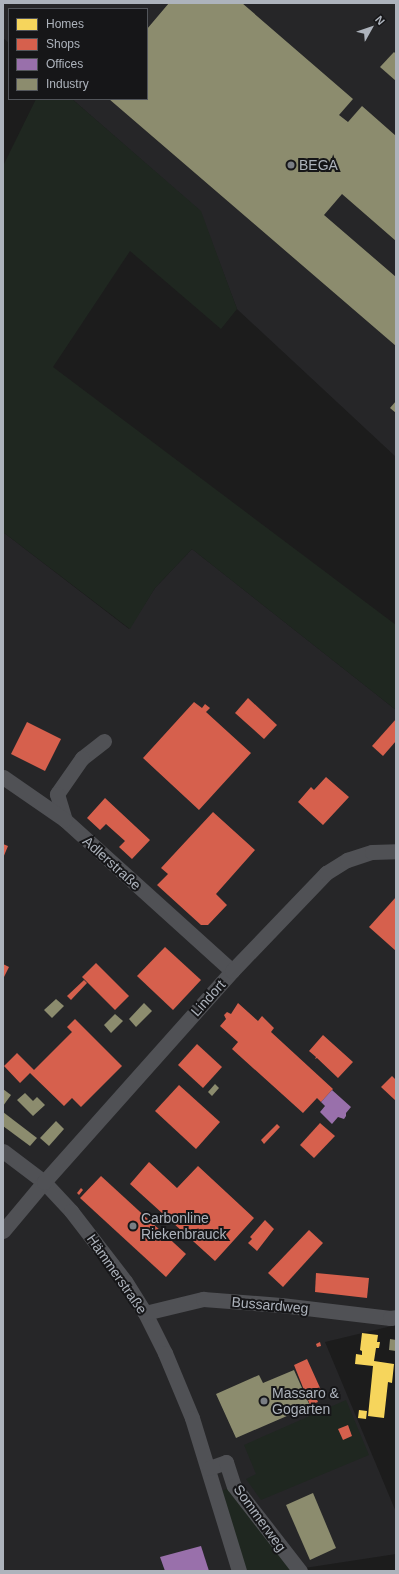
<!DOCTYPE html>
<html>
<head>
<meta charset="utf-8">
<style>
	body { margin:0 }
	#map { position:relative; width:399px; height:1574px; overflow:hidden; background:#1c1c1c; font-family:Helvetica,sans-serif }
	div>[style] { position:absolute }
	.built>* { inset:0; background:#262628 }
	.green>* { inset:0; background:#1f2720 }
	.homes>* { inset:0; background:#f6d55c }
	.shops>* { inset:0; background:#d6604d }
	.offices>* { inset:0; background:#9970ab }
	.industry>* { inset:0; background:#8c8c6e }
	.minor>* { height:15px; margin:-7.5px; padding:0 7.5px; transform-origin:7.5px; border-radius:7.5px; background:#505155 }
	.dots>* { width:11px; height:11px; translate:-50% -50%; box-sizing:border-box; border:2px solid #161618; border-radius:50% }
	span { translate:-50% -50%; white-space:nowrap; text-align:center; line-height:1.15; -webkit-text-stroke:4px #161618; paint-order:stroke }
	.poi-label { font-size:14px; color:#adb3bc }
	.left { translate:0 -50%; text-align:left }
	.street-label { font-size:14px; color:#adb3bc }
	.frame { position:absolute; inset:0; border:4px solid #adb3bc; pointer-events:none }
	.legend { position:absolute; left:8px; top:8px; width:140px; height:92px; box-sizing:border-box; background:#161618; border:1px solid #52555a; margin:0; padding:5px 7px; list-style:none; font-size:12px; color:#adb3bc }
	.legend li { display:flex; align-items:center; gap:8px; height:20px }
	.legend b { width:20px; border:1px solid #52555a }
	.north { position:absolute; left:351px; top:8px; width:40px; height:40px; -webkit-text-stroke:3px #161618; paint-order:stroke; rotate:50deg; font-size:11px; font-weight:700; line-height:16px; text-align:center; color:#adb3bc }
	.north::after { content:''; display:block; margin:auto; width:14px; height:18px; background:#adb3bc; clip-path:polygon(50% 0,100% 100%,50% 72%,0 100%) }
</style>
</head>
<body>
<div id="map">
	<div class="built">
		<i style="clip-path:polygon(3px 3px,396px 3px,396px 457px,237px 309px,200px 211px,72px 99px,147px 99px,147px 9px,9px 9px,9px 43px,3px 38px)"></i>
		<i style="clip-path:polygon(3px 532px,129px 629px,155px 588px,192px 549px,396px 710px,396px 1325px,325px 1342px,396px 1512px,396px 1554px,298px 1569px,239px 1571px,3px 1571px)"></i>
	</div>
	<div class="green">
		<i style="clip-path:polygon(36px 99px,72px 99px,201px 211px,237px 309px,221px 329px,130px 251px,53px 367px,396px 625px,396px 710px,192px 549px,155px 588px,130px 629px,3px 532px,3px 166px)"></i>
		<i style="clip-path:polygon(346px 1400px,369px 1455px,261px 1500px,246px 1479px,256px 1474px,244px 1445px)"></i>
		<i style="clip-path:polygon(234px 1486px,300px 1571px,239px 1571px,216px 1493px)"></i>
	</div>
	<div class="homes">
		<i style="clip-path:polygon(362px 1333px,378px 1335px,377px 1342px,380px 1342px,379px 1348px,376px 1348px,374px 1361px,394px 1364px,392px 1383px,388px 1382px,384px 1418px,368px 1416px,373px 1366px,355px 1364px,356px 1354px,362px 1355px,362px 1351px,360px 1350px)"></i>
		<i style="clip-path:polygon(359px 1410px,367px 1411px,366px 1419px,358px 1418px)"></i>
	</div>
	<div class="shops">
		<i style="clip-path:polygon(248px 698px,277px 725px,264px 739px,235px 713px)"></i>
		<i style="clip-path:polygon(194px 702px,202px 708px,205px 704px,210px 708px,206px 712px,251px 753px,199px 810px,143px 758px)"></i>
		<i style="clip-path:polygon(396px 719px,396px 741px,383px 756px,372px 746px)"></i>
		<i style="clip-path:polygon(27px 722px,61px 739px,45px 771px,11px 754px)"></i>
		<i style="clip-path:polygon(326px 777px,349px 797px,323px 825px,298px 802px,311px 787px,314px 790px)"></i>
		<i style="clip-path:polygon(105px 798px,150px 840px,132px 859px,119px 847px,125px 841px,106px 824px,100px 830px,87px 818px)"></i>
		<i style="clip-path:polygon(213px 812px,255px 850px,216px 894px,227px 905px,208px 925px,201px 925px,157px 885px,168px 874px,161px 868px)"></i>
		<i style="clip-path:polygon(3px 844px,8px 846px,3px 858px)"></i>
		<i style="clip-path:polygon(396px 897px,396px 951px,369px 927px)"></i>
		<i style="clip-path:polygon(165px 947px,201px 980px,173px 1010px,137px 976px)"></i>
		<i style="clip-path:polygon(96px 963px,129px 996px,115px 1010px,82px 977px)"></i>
		<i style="clip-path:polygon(3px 964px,9px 967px,3px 979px)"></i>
		<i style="clip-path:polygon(84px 980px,87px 983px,71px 1000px,67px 996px)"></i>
		<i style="clip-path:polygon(238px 1003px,258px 1021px,262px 1016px,274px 1028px,271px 1032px,333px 1089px,321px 1102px,317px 1098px,303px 1113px,232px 1049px,238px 1042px,220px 1026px,226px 1019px,224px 1015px,227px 1012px,231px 1014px)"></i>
		<i style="clip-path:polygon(75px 1019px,122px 1066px,81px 1107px,72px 1098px,64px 1106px,30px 1073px,20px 1083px,4px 1066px,17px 1053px,34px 1070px,72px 1032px,67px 1027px)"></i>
		<i style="clip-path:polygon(323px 1035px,353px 1062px,338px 1078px,317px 1058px,315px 1059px,316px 1057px,309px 1051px)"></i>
		<i style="clip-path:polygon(197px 1044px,222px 1067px,203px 1088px,178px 1065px)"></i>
		<i style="clip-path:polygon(392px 1076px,396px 1080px,396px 1101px,381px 1087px)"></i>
		<i style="clip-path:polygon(179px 1085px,220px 1122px,196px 1149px,155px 1111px)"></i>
		<i style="clip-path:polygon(320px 1123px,335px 1136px,314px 1158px,300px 1145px)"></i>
		<i style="clip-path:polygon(277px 1124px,280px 1127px,264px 1144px,261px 1140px)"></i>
		<i style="clip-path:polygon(149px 1162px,177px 1188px,198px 1166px,254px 1218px,215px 1261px,130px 1184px)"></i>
		<i style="clip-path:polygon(101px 1176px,186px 1254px,166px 1277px,80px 1198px)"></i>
		<i style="clip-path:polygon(81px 1188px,83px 1190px,79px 1195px,77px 1193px)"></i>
		<i style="clip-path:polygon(265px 1220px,274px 1229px,257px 1251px,248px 1243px,252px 1239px,250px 1237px)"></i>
		<i style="clip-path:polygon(309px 1230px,323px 1243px,283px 1287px,268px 1273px)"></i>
		<i style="clip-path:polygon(316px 1273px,369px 1278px,367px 1298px,315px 1292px)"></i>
		<i style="clip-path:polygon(320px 1342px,321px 1346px,317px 1347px,316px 1344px)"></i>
		<i style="clip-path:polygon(307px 1359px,321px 1390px,314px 1393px,318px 1402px,310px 1405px,294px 1365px)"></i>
		<i style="clip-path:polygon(348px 1425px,352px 1436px,343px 1440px,338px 1429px)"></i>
	</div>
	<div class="offices">
		<i style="clip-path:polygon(332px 1090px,351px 1107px,346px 1113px,346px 1116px,344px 1119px,338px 1117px,332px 1124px,320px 1112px,325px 1106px,321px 1102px)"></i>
		<i style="clip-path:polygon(201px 1546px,209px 1571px,165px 1571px,160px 1557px)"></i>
	</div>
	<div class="industry">
		<i style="clip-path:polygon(169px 3px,242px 3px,353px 99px,339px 115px,348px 122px,362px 106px,396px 136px,396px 241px,342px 194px,324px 215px,396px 277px,396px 346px,109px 99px,147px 99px,147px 29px)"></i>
		<i style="clip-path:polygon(394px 52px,396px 54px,396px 81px,380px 67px)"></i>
		<i style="clip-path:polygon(396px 401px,396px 413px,390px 408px)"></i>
		<i style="clip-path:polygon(56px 999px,64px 1006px,52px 1018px,44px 1010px)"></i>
		<i style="clip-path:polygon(144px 1003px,152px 1011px,136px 1027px,129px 1019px)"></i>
		<i style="clip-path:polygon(115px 1014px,123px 1021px,111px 1033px,104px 1025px)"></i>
		<i style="clip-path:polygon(215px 1084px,219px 1088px,212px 1096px,208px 1092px)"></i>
		<i style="clip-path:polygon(3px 1089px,11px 1095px,3px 1106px)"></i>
		<i style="clip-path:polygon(25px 1093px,33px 1101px,37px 1097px,45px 1105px,33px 1116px,17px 1100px)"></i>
		<i style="clip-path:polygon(3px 1112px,37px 1138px,30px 1146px,3px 1126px)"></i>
		<i style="clip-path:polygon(56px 1121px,64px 1129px,49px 1146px,40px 1138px)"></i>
		<i style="clip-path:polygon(390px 1339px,396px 1340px,396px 1351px,389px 1350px)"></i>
		<i style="clip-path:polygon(294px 1370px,310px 1406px,236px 1438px,216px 1394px,259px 1375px,263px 1383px)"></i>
		<i style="clip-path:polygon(313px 1493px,336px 1548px,310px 1560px,286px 1505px)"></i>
	</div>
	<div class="minor">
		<i style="left:104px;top:741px;width:28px;rotate:142deg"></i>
		<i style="left:82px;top:758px;width:44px;rotate:124.8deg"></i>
		<i style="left:57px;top:794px;width:27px;rotate:73deg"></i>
		<i style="left:65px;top:820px;width:225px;rotate:42.1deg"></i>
		<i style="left:3px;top:777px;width:75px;rotate:34.7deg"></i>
		<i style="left:3px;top:1151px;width:51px;rotate:37.1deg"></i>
		<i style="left:44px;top:1182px;width:40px;rotate:47deg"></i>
		<i style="left:71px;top:1211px;width:88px;rotate:52.4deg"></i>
		<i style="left:125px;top:1281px;width:38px;rotate:58deg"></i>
		<i style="left:145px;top:1313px;width:45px;rotate:63.4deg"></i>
		<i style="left:165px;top:1353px;width:70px;rotate:67.4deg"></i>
		<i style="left:192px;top:1418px;width:160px;rotate:72.9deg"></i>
		<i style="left:3px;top:1231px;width:64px;rotate:-50.1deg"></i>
		<i style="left:44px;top:1182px;width:283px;rotate:-48.3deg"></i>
		<i style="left:232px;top:971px;width:136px;rotate:-46.2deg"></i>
		<i style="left:326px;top:873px;width:25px;rotate:-32deg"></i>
		<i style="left:347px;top:860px;width:26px;rotate:-18deg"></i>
		<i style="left:372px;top:852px;width:24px;rotate:-2deg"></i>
		<i style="left:145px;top:1313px;width:60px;rotate:-13.6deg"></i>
		<i style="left:203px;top:1299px;width:78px;rotate:4.4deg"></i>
		<i style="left:281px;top:1305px;width:110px;rotate:6.8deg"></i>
		<i style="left:390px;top:1318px;width:6px;rotate:-9deg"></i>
		<i style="left:209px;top:1468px;width:18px;rotate:-19deg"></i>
		<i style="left:226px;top:1462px;width:25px;rotate:72deg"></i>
		<i style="left:234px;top:1486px;width:108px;rotate:52.2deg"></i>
	</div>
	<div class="dots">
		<i style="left:291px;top:165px;background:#7a7e84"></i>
		<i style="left:133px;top:1226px;background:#7a7e84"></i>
		<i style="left:264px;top:1401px;background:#7a7e84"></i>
	</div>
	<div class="poi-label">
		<span class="left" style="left:299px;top:165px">BEGA</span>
		<span class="left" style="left:141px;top:1226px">Carbonline<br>Riekenbrauck</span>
		<span class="left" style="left:272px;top:1401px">Massaro &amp;<br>Gogarten</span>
	</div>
	<div class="street-label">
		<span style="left:112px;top:863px;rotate:42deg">Adlerstraße</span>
		<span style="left:208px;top:998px;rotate:-48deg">Lindort</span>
		<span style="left:117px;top:1274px;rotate:55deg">Hämmerstraße</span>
		<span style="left:270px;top:1305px;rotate:5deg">Bussardweg</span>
		<span style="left:260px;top:1518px;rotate:54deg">Sommerweg</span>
	</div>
	<div class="frame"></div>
	<ul class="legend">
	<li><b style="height:11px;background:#f6d55c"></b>Homes</li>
	<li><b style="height:11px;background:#d6604d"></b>Shops</li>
	<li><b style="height:11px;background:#9970ab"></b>Offices</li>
	<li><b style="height:11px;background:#8c8c6e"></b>Industry</li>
	</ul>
	<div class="north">N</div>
</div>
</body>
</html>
